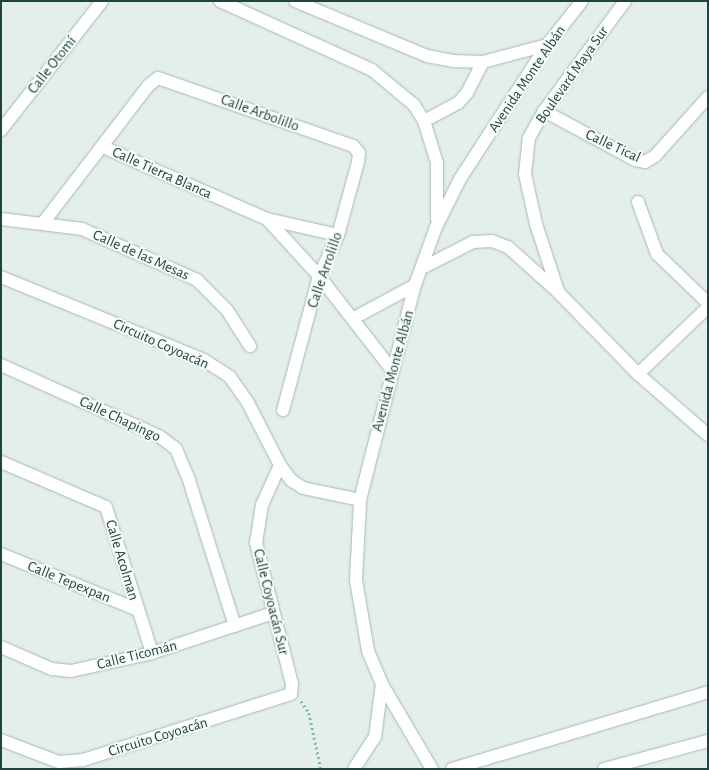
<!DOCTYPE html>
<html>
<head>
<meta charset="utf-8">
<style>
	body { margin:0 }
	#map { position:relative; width:709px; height:770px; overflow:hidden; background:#e4efeb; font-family:"Alegreya Sans",sans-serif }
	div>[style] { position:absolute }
	.path>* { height:2.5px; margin-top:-1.25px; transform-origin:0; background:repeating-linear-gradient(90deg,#81b6ac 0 2px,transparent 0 5px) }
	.roads { filter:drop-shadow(0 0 1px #a6b8b4) drop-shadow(0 0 1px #a6b8b4) }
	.minor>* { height:12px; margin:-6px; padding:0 6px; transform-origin:6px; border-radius:6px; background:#fff }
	span { translate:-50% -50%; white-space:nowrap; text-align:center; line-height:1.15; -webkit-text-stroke:4px #f5fbf8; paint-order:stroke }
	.street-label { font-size:15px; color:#21433e }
	.frame { position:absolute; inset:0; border:2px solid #21433e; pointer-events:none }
</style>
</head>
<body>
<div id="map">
	<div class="path">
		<i style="left:301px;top:701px;width:14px;rotate:56deg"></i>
		<i style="left:309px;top:713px;width:57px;rotate:77.9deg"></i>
	</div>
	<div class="roads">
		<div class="minor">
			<i style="left:220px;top:1px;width:167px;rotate:24.4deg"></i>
			<i style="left:372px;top:70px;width:55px;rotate:39.8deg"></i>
			<i style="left:414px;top:105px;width:19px;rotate:58deg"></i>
			<i style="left:424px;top:121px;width:44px;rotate:72.8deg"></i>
			<i style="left:437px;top:163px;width:56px;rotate:90deg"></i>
			<i style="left:295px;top:1px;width:143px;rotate:22.6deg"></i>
			<i style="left:427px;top:56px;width:26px;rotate:11deg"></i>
			<i style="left:453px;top:61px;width:30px;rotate:2deg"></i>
			<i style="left:483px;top:62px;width:66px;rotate:-14.9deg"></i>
			<i style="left:544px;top:111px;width:103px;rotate:28.3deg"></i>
			<i style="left:635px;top:160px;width:10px;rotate:11deg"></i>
			<i style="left:645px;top:162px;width:12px;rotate:-31deg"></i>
			<i style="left:655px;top:156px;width:79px;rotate:-48.1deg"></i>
			<i style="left:424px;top:121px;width:38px;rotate:-28deg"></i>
			<i style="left:458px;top:103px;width:13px;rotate:-48deg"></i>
			<i style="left:467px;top:93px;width:35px;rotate:-63deg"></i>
			<i style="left:1px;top:130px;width:164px;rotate:-51.9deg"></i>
			<i style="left:103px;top:147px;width:179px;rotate:23.7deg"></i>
			<i style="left:267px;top:219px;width:77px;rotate:47.6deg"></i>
			<i style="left:319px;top:276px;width:120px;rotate:52.1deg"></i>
			<i style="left:638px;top:202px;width:55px;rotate:69.9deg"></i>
			<i style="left:657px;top:254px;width:71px;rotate:43.9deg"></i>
			<i style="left:1px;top:219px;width:82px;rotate:7deg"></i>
			<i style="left:82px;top:229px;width:126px;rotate:23.9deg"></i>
			<i style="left:197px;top:280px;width:42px;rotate:45deg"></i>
			<i style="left:227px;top:310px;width:43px;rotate:57.4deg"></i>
			<i style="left:267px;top:219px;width:73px;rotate:12.7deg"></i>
			<i style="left:43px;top:223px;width:174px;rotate:-52.5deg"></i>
			<i style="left:149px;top:85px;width:11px;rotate:-38deg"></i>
			<i style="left:158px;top:78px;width:207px;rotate:19.2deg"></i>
			<i style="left:353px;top:146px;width:9px;rotate:49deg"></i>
			<i style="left:359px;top:153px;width:9px;rotate:96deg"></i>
			<i style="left:358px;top:162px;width:76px;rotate:105.3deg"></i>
			<i style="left:338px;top:235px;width:45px;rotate:114.9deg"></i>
			<i style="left:319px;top:276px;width:139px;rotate:105deg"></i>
			<i style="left:422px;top:268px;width:57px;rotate:-27deg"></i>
			<i style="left:473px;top:242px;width:19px;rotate:-3deg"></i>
			<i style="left:492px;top:241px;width:17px;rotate:21deg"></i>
			<i style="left:508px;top:247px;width:67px;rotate:42deg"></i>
			<i style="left:558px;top:292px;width:115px;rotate:45.7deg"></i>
			<i style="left:638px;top:374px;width:93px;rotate:41.1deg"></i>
			<i style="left:1px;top:277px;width:219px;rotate:22.2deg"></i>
			<i style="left:204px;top:360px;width:31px;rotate:33deg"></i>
			<i style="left:230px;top:377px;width:32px;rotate:55deg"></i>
			<i style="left:248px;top:403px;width:70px;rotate:62.7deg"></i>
			<i style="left:280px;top:465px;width:19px;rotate:54deg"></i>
			<i style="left:291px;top:480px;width:14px;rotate:34deg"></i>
			<i style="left:303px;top:488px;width:58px;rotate:11.9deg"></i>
			<i style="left:558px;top:291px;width:71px;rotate:-108.2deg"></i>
			<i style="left:536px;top:224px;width:51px;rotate:-102.4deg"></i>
			<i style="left:525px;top:174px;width:36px;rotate:-84deg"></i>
			<i style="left:529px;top:138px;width:31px;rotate:-61deg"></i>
			<i style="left:544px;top:111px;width:137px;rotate:-53.6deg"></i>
			<i style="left:354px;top:318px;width:69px;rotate:-28.4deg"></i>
			<i style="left:1px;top:365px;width:173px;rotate:24.2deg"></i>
			<i style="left:159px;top:436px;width:21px;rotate:37deg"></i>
			<i style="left:176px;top:449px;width:30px;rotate:67deg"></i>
			<i style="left:188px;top:477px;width:156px;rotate:72.5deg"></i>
			<i style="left:638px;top:374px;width:97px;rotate:-43.7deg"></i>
			<i style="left:1px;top:462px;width:114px;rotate:23.2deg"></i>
			<i style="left:106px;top:507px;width:153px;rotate:72.5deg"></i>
			<i style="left:1px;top:554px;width:148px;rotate:22.2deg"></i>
			<i style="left:1px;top:647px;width:56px;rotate:23.3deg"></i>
			<i style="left:52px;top:669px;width:19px;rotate:6deg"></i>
			<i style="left:71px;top:671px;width:83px;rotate:-12.5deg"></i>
			<i style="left:152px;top:653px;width:127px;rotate:-18.3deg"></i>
			<i style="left:1px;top:740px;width:62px;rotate:20.8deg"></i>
			<i style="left:59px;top:762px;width:24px;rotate:-5deg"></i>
			<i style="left:83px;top:760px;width:218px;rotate:-17.6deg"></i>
			<i style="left:291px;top:694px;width:10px;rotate:-84deg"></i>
			<i style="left:292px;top:684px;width:146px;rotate:-104.3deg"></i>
			<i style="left:256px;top:543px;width:38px;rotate:-81deg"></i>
			<i style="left:262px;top:505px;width:44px;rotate:-65.8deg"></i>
			<i style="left:354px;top:769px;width:38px;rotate:-57deg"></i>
			<i style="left:375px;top:737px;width:53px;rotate:-82.5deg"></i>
			<i style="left:432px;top:769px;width:99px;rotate:-120.5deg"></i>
			<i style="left:382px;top:684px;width:36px;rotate:-113deg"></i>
			<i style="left:368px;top:651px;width:72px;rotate:-99.6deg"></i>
			<i style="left:356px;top:580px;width:80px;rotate:-87.1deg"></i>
			<i style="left:360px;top:500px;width:222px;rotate:-75.7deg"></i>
			<i style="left:415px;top:285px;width:62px;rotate:-70.1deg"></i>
			<i style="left:436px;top:227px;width:54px;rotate:-63.4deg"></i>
			<i style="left:460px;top:179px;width:160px;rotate:-57deg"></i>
			<i style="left:547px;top:45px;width:56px;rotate:-51.5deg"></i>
			<i style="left:452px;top:769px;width:267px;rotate:-16.7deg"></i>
			<i style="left:604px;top:769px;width:108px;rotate:-15.1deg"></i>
		</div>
	</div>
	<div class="street-label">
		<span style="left:52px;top:65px;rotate:-52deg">Calle Otomí</span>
		<span style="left:572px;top:75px;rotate:-55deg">Boulevard Maya Sur</span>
		<span style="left:527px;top:79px;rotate:-56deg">Avenida Monte Albán</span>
		<span style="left:260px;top:113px;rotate:20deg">Calle Arbolillo</span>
		<span style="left:613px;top:146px;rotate:25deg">Calle Tical</span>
		<span style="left:162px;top:173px;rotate:24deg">Calle Tierra Blanca</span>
		<span style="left:141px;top:255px;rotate:24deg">Calle de las Mesas</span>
		<span style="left:325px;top:270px;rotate:-71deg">Calle Arrolillo</span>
		<span style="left:161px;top:344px;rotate:24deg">Circuito Coyoacán</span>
		<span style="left:393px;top:371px;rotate:-75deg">Avenida Monte Albán</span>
		<span style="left:120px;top:419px;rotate:25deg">Calle Chapingo</span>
		<span style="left:122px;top:560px;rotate:73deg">Calle Acolman</span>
		<span style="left:69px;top:582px;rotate:22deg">Calle Tepexpan</span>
		<span style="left:271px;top:602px;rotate:76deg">Calle Coyoacán Sur</span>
		<span style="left:137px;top:655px;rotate:-14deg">Calle Ticomán</span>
		<span style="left:158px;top:737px;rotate:-17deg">Circuito Coyoacán</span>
	</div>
	<div class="frame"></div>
</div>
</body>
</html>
